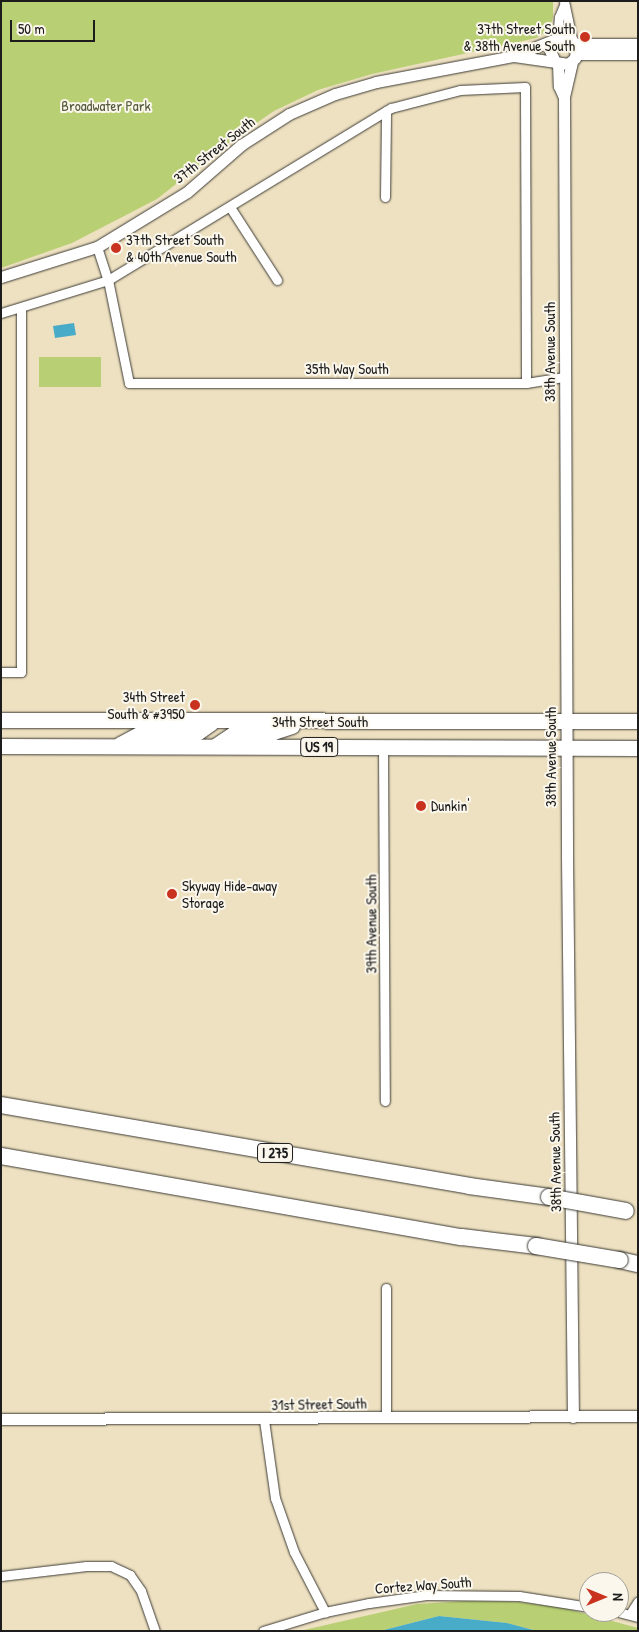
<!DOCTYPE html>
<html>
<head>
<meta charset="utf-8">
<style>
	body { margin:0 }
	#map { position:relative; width:639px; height:1632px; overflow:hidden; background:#eee1c1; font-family:"Patrick Hand",sans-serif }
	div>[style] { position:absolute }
	.green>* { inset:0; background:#b8cf74 }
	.water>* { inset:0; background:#48acc8 }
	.roads { filter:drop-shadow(0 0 1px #3c3a35) drop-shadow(0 0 1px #3c3a35) }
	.minor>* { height:9px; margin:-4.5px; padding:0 4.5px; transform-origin:4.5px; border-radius:4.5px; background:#fff }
	.tertiary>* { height:11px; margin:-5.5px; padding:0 5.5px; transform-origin:5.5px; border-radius:5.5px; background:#fff }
	.trunk>* { height:15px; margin:-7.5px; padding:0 7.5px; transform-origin:7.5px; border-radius:7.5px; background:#fff }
	.motorway>* { height:16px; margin:-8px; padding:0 8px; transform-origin:8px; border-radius:8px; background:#fff }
	.bridges { filter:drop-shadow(0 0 1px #3c3a35) drop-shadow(0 0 1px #3c3a35) }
	.motorway-bridge>* { height:16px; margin:-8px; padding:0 8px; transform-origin:8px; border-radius:8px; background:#fff }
	.dots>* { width:14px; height:14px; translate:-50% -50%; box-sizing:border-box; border:2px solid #fbf7ec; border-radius:50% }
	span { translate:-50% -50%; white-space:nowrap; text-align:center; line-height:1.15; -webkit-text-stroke:4px #fbf7ec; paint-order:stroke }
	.shield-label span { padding:1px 4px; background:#fbf7ec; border:1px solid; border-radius:4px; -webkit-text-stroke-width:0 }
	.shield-label { font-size:14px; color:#1c1c1c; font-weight:700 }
	.poi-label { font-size:15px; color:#1c1c1c }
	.right { translate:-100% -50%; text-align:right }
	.left { translate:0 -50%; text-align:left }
	.park-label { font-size:15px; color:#535b3b }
	.street-label { font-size:15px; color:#1c1c1c }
	.frame { position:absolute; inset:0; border:2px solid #1c1c1c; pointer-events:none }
	.north { position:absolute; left:579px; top:1572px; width:50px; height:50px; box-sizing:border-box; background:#fbf7ec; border:1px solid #a29f99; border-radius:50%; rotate:90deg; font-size:14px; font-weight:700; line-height:20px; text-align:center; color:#1c1c1c }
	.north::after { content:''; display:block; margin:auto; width:18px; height:22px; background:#c8321e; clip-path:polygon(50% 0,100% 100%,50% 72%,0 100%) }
	.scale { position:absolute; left:10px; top:20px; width:85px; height:22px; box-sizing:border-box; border:2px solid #1c1c1c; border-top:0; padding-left:6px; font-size:15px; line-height:18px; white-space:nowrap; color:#1c1c1c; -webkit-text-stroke:4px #fbf7ec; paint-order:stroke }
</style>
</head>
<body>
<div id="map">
	<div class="green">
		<i style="clip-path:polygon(1px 1px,553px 1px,553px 17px,549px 30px,536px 38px,372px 74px,318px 90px,274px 111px,236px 137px,157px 199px,72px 243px,1px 268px)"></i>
		<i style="clip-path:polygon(39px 357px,101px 357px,101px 387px,39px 387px)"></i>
		<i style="clip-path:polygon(465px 1601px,518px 1602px,564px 1608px,638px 1628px,638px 1631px,537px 1631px,507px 1623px,439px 1616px,380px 1631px,300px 1631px,417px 1604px)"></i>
	</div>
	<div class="water">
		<i style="clip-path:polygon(74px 323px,76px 335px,55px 338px,53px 326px)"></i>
		<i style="clip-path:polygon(439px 1616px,507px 1623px,537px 1631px,380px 1631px)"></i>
	</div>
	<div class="roads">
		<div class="minor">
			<i style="left:564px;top:1px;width:40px;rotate:78deg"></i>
			<i style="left:557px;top:39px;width:22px;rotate:-85deg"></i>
			<i style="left:559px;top:17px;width:13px;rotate:-67deg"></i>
			<i style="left:385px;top:197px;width:86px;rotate:-89.3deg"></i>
			<i style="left:230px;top:207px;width:87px;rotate:57.2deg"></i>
			<i style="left:97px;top:247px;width:35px;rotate:72deg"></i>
			<i style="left:108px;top:280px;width:105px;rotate:78.5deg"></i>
			<i style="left:129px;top:383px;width:397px"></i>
			<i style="left:526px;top:383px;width:39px;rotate:-9deg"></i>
			<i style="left:1px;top:313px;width:112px;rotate:-17.1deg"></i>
			<i style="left:108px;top:280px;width:331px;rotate:-31.3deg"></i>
			<i style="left:391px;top:108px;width:71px;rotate:-14.6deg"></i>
			<i style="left:460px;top:90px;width:65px;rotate:-2.6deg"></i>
			<i style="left:525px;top:87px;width:296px;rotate:89.8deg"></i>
			<i style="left:1px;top:672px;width:20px"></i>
			<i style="left:21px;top:672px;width:363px;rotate:-90deg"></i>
			<i style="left:383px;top:747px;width:354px;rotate:89.7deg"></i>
			<i style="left:386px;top:1288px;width:130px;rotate:90deg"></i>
			<i style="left:264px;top:1420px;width:79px;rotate:82deg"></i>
			<i style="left:275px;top:1498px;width:57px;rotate:70.6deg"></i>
			<i style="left:294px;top:1552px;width:68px;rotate:62.7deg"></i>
			<i style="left:1px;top:1576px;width:86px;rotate:-6.7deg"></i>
			<i style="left:86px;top:1566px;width:25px"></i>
			<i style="left:111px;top:1566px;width:21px;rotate:25deg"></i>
			<i style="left:130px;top:1575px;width:19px;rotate:55deg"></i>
			<i style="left:141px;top:1591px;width:42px;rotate:70.7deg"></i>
			<i style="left:618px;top:1612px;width:21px;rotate:14deg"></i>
			<i style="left:630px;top:1614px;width:15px;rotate:-58deg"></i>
			<i style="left:263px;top:1631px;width:65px;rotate:-17deg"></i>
			<i style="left:325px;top:1612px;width:45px;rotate:-11.6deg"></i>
			<i style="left:369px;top:1603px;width:58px;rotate:-8deg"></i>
			<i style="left:426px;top:1595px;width:93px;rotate:0.6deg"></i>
			<i style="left:519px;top:1596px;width:71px;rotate:8.9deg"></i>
		</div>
		<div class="tertiary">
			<i style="left:576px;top:44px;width:62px"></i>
			<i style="left:577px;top:54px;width:61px"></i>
			<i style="left:514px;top:56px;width:41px;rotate:8.3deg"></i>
			<i style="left:572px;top:62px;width:36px;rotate:103deg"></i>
			<i style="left:564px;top:97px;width:759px;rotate:89.77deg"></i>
			<i style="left:567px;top:856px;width:561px;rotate:89.39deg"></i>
			<i style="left:558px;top:63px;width:23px;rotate:88deg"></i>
			<i style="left:559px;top:86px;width:12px;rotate:66deg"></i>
			<i style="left:1px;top:277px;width:101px;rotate:-17.4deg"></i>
			<i style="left:97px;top:247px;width:105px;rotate:-31.4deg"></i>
			<i style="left:187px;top:192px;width:72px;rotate:-41deg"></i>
			<i style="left:241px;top:145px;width:57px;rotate:-32.9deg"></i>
			<i style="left:289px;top:114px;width:50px;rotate:-23.5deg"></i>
			<i style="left:335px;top:94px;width:43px;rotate:-16.3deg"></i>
			<i style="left:376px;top:82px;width:139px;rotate:-10.7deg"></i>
			<i style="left:513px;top:56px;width:52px;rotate:-21.6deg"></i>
			<i style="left:561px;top:37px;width:9px;rotate:6deg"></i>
			<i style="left:570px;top:38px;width:9px;rotate:49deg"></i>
			<i style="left:576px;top:45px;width:13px;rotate:94deg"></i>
			<i style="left:575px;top:58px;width:9px;rotate:139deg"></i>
			<i style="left:568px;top:64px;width:13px;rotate:-171deg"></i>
			<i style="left:555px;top:62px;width:13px;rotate:-113deg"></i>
			<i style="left:550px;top:50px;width:9px;rotate:-69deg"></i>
			<i style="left:1px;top:1419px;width:637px;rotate:-0.27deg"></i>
		</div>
		<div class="trunk">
			<i style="left:1px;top:720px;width:637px;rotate:0.09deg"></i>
			<i style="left:120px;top:744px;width:26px;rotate:-28deg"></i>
			<i style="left:143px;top:732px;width:55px"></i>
			<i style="left:198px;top:732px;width:16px;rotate:-35deg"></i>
			<i style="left:1px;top:746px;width:637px;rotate:0.18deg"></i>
			<i style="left:215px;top:746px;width:23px;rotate:-34deg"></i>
			<i style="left:234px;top:733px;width:39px;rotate:-1deg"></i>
			<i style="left:273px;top:732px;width:20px;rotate:-18deg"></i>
		</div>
		<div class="motorway">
			<i style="left:1px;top:1105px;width:475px;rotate:9.8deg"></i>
			<i style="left:469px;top:1186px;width:81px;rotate:7.8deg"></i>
			<i style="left:1px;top:1156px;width:468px;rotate:10deg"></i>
			<i style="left:462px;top:1237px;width:75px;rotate:6.9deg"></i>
			<i style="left:620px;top:1260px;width:18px;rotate:13deg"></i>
		</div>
	</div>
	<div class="bridges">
		<div class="motorway-bridge">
			<i style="left:549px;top:1197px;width:78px;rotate:10.3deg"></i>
			<i style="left:536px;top:1246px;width:85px;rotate:9.5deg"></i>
		</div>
	</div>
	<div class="dots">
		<i style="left:585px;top:37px;background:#c8321e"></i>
		<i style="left:116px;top:248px;background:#c8321e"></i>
		<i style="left:195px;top:705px;background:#c8321e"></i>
		<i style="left:421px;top:806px;background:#c8321e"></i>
		<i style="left:172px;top:894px;background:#c8321e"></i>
	</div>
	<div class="shield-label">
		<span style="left:319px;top:747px">US 19</span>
		<span style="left:275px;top:1153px">I 275</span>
	</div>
	<div class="poi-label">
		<span class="right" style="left:575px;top:37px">37th Street South<br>&amp; 38th Avenue South</span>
		<span class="left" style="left:126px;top:248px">37th Street South<br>&amp; 40th Avenue South</span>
		<span class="right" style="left:185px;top:705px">34th Street<br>South &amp; #3950</span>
		<span class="left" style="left:431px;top:806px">Dunkin'</span>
		<span class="left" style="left:182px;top:894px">Skyway Hide-away<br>Storage</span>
	</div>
	<div class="park-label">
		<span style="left:106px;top:106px">Broadwater Park</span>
	</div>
	<div class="street-label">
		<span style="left:214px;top:150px;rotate:-38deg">37th Street South</span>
		<span style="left:550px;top:352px;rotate:-90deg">38th Avenue South</span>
		<span style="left:347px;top:369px">35th Way South</span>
		<span style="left:320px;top:722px">34th Street South</span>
		<span style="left:551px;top:757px;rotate:-90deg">38th Avenue South</span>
		<span style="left:371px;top:924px;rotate:-90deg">39th Avenue South</span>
		<span style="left:555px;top:1162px;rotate:-91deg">38th Avenue South</span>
		<span style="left:319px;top:1404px;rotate:-1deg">31st Street South</span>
		<span style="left:423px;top:1585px;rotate:-4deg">Cortez Way South</span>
	</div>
	<div class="frame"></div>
	<div class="north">N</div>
	<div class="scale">50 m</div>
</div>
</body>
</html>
